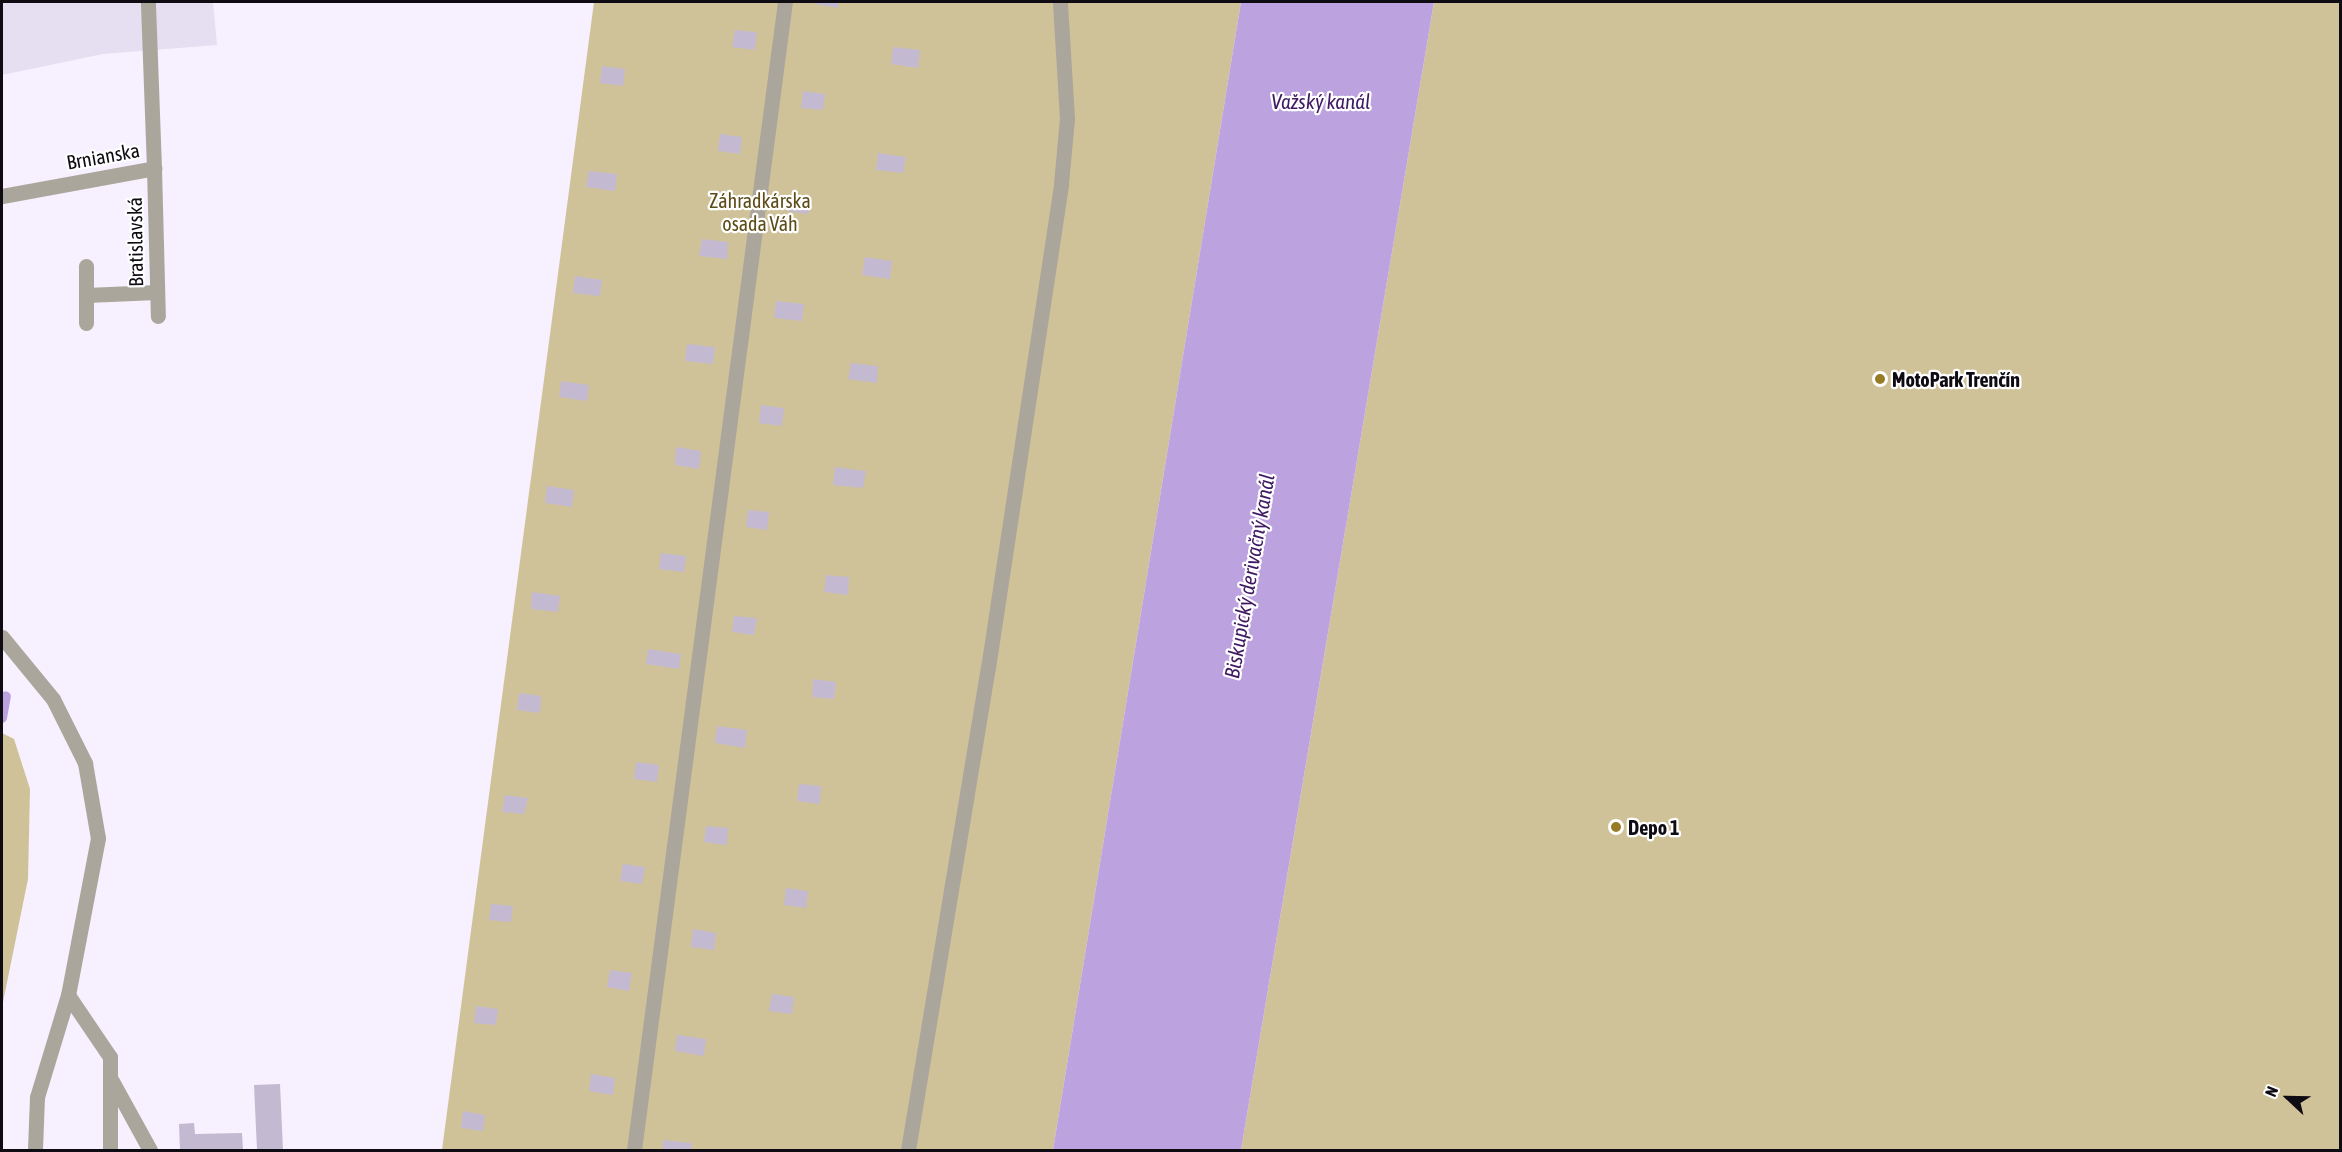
<!DOCTYPE html>
<html>
<head>
<meta charset="utf-8">
<style>
	body { margin:0 }
	#map { position:relative; width:2342px; height:1152px; overflow:hidden; background:#f6f0ff; font-family:"Asap Condensed",sans-serif }
	div>[style] { position:absolute }
	.built>* { inset:0; background:#e6dff2 }
	.green>* { inset:0; background:#d0c298 }
	.water>* { inset:0; background:#bda2e0 }
	.stream>* { height:10px; margin:-5px; padding:0 5px; transform-origin:5px; border-radius:5px; background:#bda2e0 }
	.building>* { inset:0; background:#c3bad1 }
	.lane>* { height:15px; margin:-7.5px; padding:0 7.5px; transform-origin:7.5px; border-radius:7.5px; background:#aaa69b }
	.dots>* { width:16px; height:16px; translate:-50% -50%; box-sizing:border-box; border:3px solid #fff; border-radius:50% }
	span { translate:-50% -50%; white-space:nowrap; text-align:center; line-height:1.15; -webkit-text-stroke:4.5px #fff; paint-order:stroke }
	.street-label { font-size:20px; color:#0e0b13 }
	.park-label { font-size:20px; color:#5d4c17 }
	.poi-label { font-size:20px; color:#0e0b13; font-weight:700 }
	.left { translate:0 -50%; text-align:left }
	.water-label { font-size:21px; color:#3f1a62; font-style:italic }
	.frame { position:absolute; inset:0; border:3px solid #0e0b13; pointer-events:none }
	.north { position:absolute; left:2258px; top:1068px; width:60px; height:60px; -webkit-text-stroke:4px #fff; paint-order:stroke; rotate:292deg; font-size:16px; font-weight:700; line-height:24px; text-align:center; color:#0e0b13 }
	.north::after { content:''; display:block; margin:auto; width:21px; height:27px; background:#0e0b13; clip-path:polygon(50% 0,100% 100%,50% 72%,0 100%) }
</style>
</head>
<body>
<div id="map">
	<div class="built">
		<i style="clip-path:polygon(2px 2px,213px 2px,217px 45px,103px 54px,2px 75px)"></i>
	</div>
	<div class="green">
		<i style="clip-path:polygon(594px 2px,1241px 2px,1053px 1150px,442px 1150px)"></i>
		<i style="clip-path:polygon(1434px 2px,2340px 2px,2340px 1150px,1241px 1150px)"></i>
		<i style="clip-path:polygon(2px 733px,14px 739px,30px 789px,28px 879px,2px 1007px)"></i>
	</div>
	<div class="water">
		<i style="clip-path:polygon(1241px 2px,1434px 2px,1241px 1150px,1053px 1150px)"></i>
	</div>
	<div class="stream">
		<i style="left:2px;top:718px;width:22px;rotate:-80deg"></i>
	</div>
	<div class="building">
		<i style="clip-path:polygon(815px 2px,838px 2px,838px 8px,815px 4px)"></i>
		<i style="clip-path:polygon(735px 30px,757px 32px,755px 50px,732px 47px)"></i>
		<i style="clip-path:polygon(893px 47px,920px 50px,918px 68px,891px 64px)"></i>
		<i style="clip-path:polygon(602px 66px,625px 69px,623px 86px,600px 83px)"></i>
		<i style="clip-path:polygon(803px 91px,825px 94px,823px 110px,801px 108px)"></i>
		<i style="clip-path:polygon(720px 134px,742px 137px,740px 154px,718px 151px)"></i>
		<i style="clip-path:polygon(878px 153px,906px 157px,903px 173px,876px 170px)"></i>
		<i style="clip-path:polygon(589px 171px,617px 174px,615px 191px,586px 187px)"></i>
		<i style="clip-path:polygon(788px 195px,811px 198px,808px 214px,786px 211px)"></i>
		<i style="clip-path:polygon(702px 239px,728px 242px,727px 259px,699px 256px)"></i>
		<i style="clip-path:polygon(865px 257px,892px 261px,890px 279px,862px 275px)"></i>
		<i style="clip-path:polygon(575px 276px,602px 280px,600px 296px,573px 293px)"></i>
		<i style="clip-path:polygon(776px 301px,804px 304px,802px 321px,774px 318px)"></i>
		<i style="clip-path:polygon(687px 344px,715px 347px,713px 364px,685px 361px)"></i>
		<i style="clip-path:polygon(851px 363px,878px 366px,877px 383px,848px 379px)"></i>
		<i style="clip-path:polygon(561px 381px,589px 385px,587px 401px,559px 397px)"></i>
		<i style="clip-path:polygon(761px 405px,784px 408px,782px 426px,759px 423px)"></i>
		<i style="clip-path:polygon(676px 447px,701px 451px,699px 469px,675px 465px)"></i>
		<i style="clip-path:polygon(835px 467px,866px 471px,863px 488px,833px 485px)"></i>
		<i style="clip-path:polygon(547px 486px,574px 490px,572px 507px,545px 503px)"></i>
		<i style="clip-path:polygon(748px 510px,769px 512px,767px 530px,746px 527px)"></i>
		<i style="clip-path:polygon(661px 553px,686px 556px,684px 572px,659px 569px)"></i>
		<i style="clip-path:polygon(826px 575px,849px 577px,848px 595px,824px 592px)"></i>
		<i style="clip-path:polygon(532px 592px,560px 596px,558px 612px,531px 609px)"></i>
		<i style="clip-path:polygon(734px 616px,757px 618px,754px 635px,732px 632px)"></i>
		<i style="clip-path:polygon(648px 649px,681px 654px,679px 669px,646px 664px)"></i>
		<i style="clip-path:polygon(813px 679px,836px 682px,834px 699px,812px 697px)"></i>
		<i style="clip-path:polygon(519px 693px,541px 696px,540px 713px,517px 710px)"></i>
		<i style="clip-path:polygon(717px 726px,747px 730px,745px 748px,715px 743px)"></i>
		<i style="clip-path:polygon(636px 762px,659px 765px,657px 782px,634px 779px)"></i>
		<i style="clip-path:polygon(799px 784px,821px 786px,820px 804px,797px 801px)"></i>
		<i style="clip-path:polygon(505px 795px,528px 798px,524px 814px,502px 812px)"></i>
		<i style="clip-path:polygon(706px 826px,728px 828px,727px 845px,704px 842px)"></i>
		<i style="clip-path:polygon(623px 864px,645px 867px,642px 884px,620px 881px)"></i>
		<i style="clip-path:polygon(786px 888px,808px 891px,806px 908px,784px 905px)"></i>
		<i style="clip-path:polygon(491px 904px,513px 906px,511px 922px,489px 920px)"></i>
		<i style="clip-path:polygon(693px 929px,716px 933px,714px 950px,691px 947px)"></i>
		<i style="clip-path:polygon(610px 970px,632px 973px,629px 991px,607px 987px)"></i>
		<i style="clip-path:polygon(772px 994px,794px 997px,792px 1014px,769px 1011px)"></i>
		<i style="clip-path:polygon(476px 1006px,498px 1009px,496px 1025px,474px 1023px)"></i>
		<i style="clip-path:polygon(677px 1035px,706px 1039px,704px 1056px,675px 1051px)"></i>
		<i style="clip-path:polygon(591px 1074px,615px 1078px,613px 1095px,589px 1091px)"></i>
		<i style="clip-path:polygon(280px 1084px,283px 1150px,257px 1150px,254px 1085px)"></i>
		<i style="clip-path:polygon(463px 1111px,485px 1115px,483px 1131px,461px 1128px)"></i>
		<i style="clip-path:polygon(194px 1123px,195px 1134px,242px 1133px,243px 1150px,180px 1150px,179px 1124px)"></i>
		<i style="clip-path:polygon(663px 1140px,692px 1143px,691px 1150px,662px 1150px)"></i>
	</div>
	<div class="lane">
		<i style="left:154px;top:168px;width:148px;rotate:88.5deg"></i>
		<i style="left:2px;top:196px;width:155px;rotate:-10.4deg"></i>
		<i style="left:154px;top:168px;width:166px;rotate:-92.1deg"></i>
		<i style="left:86px;top:295px;width:71px;rotate:-2.4deg"></i>
		<i style="left:86px;top:323px;width:57px;rotate:-90deg"></i>
		<i style="left:2px;top:637px;width:80px;rotate:50.6deg"></i>
		<i style="left:53px;top:699px;width:72px;rotate:63.4deg"></i>
		<i style="left:85px;top:763px;width:76px;rotate:80.2deg"></i>
		<i style="left:98px;top:838px;width:160px;rotate:100.8deg"></i>
		<i style="left:68px;top:995px;width:107px;rotate:106.9deg"></i>
		<i style="left:37px;top:1097px;width:53px;rotate:92.2deg"></i>
		<i style="left:68px;top:995px;width:75px;rotate:55.9deg"></i>
		<i style="left:110px;top:1057px;width:93px;rotate:90deg"></i>
		<i style="left:112px;top:1081px;width:79px;rotate:61.2deg"></i>
		<i style="left:634px;top:1150px;width:1158px;rotate:-82.51deg"></i>
		<i style="left:908px;top:1150px;width:489px;rotate:-80.6deg"></i>
		<i style="left:988px;top:668px;width:489px;rotate:-81.4deg"></i>
		<i style="left:1061px;top:184px;width:66px;rotate:-84.8deg"></i>
		<i style="left:1067px;top:118px;width:116px;rotate:-93.5deg"></i>
	</div>
	<div class="dots">
		<i style="left:1880px;top:379px;background:#987c25"></i>
		<i style="left:1616px;top:827px;background:#987c25"></i>
	</div>
	<div class="street-label">
		<span style="left:103px;top:156px;rotate:-10deg">Brnianska</span>
		<span style="left:135px;top:242px;rotate:-91deg">Bratislavská</span>
	</div>
	<div class="park-label">
		<span style="left:760px;top:212px">Záhradkárska<br>osada Váh</span>
	</div>
	<div class="poi-label">
		<span class="left" style="left:1892px;top:379px">MotoPark Trenčín</span>
		<span class="left" style="left:1628px;top:827px">Depo 1</span>
	</div>
	<div class="water-label">
		<span style="left:1321px;top:101px">Važský kanál</span>
		<span style="left:1249px;top:576px;rotate:-80deg">Biskupický derivačný kanál</span>
	</div>
	<div class="frame"></div>
	<div class="north">N</div>
</div>
</body>
</html>
